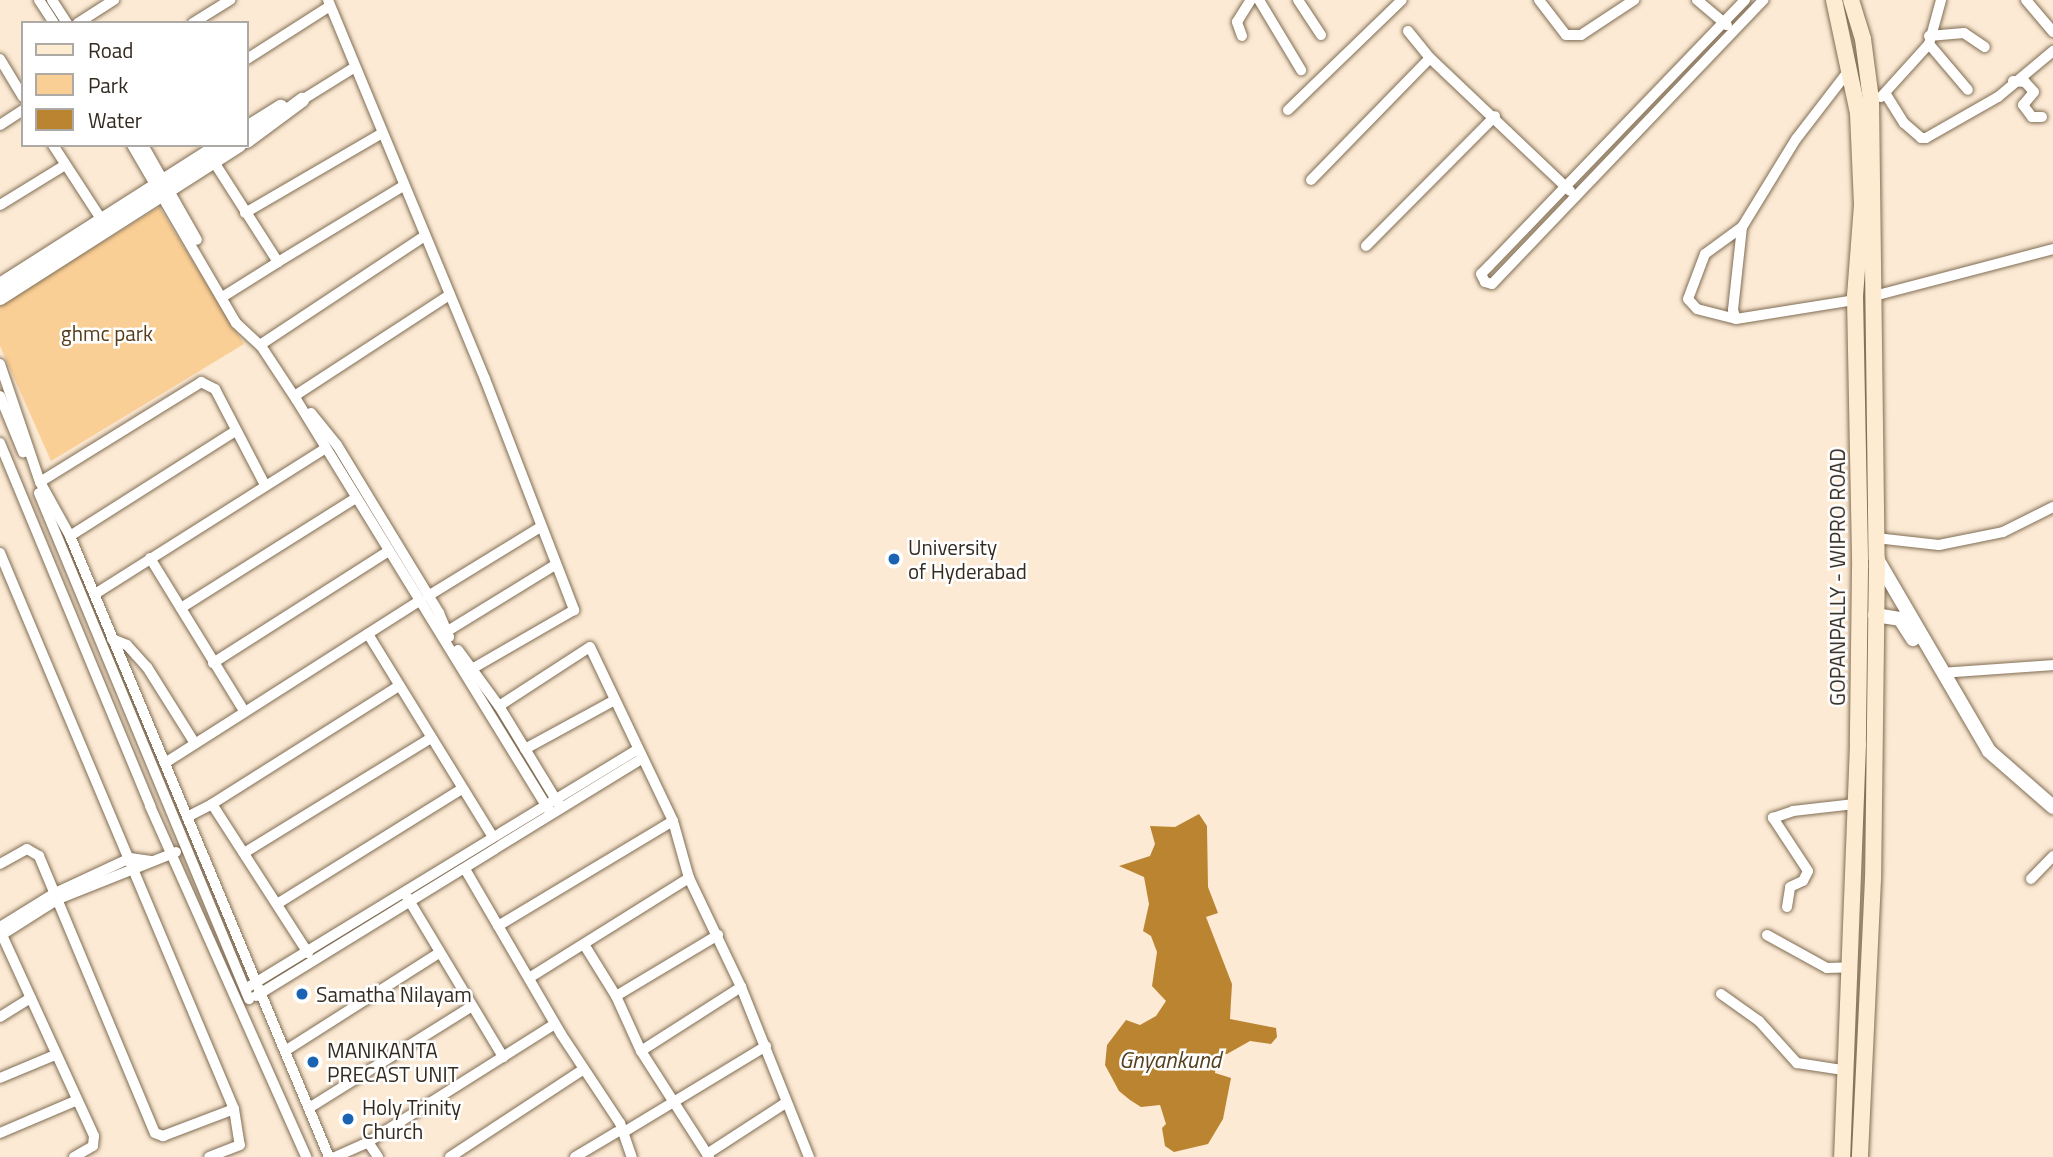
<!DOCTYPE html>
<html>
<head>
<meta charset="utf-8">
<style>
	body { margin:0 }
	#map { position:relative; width:2053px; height:1157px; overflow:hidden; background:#fcead4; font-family:"Titillium Web",sans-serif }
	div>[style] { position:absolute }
	.green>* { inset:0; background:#facf95 }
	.water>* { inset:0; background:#bb8430 }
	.roads { filter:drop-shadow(0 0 2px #806d54) drop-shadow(0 0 2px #806d54) }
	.minor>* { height:10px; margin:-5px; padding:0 5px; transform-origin:5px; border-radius:5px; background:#fff }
	.tertiary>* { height:14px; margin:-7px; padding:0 7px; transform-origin:7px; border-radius:7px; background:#fff }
	.secondary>* { height:16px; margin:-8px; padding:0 8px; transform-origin:8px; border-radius:8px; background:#fdecd2 }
	.dots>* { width:19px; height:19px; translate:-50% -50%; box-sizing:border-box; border:4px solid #fff; border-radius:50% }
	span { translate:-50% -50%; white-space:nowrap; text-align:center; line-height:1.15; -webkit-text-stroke:5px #fff; paint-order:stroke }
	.park-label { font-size:21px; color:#553d1b }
	.poi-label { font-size:21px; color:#332a20 }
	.left { translate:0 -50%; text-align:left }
	.street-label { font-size:21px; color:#332a20 }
	.water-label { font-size:23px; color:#57401d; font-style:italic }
	.legend { position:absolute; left:21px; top:21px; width:228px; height:126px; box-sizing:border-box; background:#fff; border:2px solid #adaaa6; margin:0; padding:9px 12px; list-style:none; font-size:21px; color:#332a20 }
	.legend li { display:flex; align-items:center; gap:14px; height:35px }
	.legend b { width:35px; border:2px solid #adaaa6 }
</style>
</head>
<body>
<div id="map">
	<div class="green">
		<i style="clip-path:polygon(159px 207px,244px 344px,51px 461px,0 346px,0 305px)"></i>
	</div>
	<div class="water">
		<i style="clip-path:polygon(1199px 814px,1207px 826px,1208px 887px,1218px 913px,1206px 917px,1232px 984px,1230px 1019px,1276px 1028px,1277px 1037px,1271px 1044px,1250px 1041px,1227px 1054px,1217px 1054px,1215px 1073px,1231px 1078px,1223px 1119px,1208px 1144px,1174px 1152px,1165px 1146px,1162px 1128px,1166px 1124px,1160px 1105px,1141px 1107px,1130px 1100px,1119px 1091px,1105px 1065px,1107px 1045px,1126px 1020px,1140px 1025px,1156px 1016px,1166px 1001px,1152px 986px,1157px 952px,1151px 936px,1143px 931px,1149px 904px,1144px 877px,1119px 866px,1150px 856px,1155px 844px,1150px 826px,1175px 827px)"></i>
	</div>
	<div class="roads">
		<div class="minor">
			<i style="left:39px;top:0;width:27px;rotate:57deg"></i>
			<i style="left:52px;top:0;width:27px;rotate:57deg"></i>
			<i style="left:328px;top:0;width:410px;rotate:67.5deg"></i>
			<i style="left:485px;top:379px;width:248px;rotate:68.9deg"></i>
			<i style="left:574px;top:610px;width:118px;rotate:150deg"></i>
			<i style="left:1259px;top:0;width:82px;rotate:59deg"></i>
			<i style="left:1298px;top:0;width:42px;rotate:56.7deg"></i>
			<i style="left:1539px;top:0;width:44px;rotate:52.4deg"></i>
			<i style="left:1566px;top:35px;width:15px"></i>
			<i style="left:1581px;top:35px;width:64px;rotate:-33.4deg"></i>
			<i style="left:1697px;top:0;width:39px;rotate:40deg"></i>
			<i style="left:1745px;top:0;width:369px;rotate:133.9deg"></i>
			<i style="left:1489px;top:266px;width:11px;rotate:135deg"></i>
			<i style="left:1481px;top:274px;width:9px;rotate:63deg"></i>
			<i style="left:1485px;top:282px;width:7px;rotate:16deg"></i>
			<i style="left:1492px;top:284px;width:393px;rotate:-46.3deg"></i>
			<i style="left:2026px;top:0;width:42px;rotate:49.8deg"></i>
			<i style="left:78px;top:23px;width:43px;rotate:-32.6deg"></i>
			<i style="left:193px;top:23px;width:44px;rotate:-31.9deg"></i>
			<i style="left:1408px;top:31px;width:35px;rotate:51deg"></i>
			<i style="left:1430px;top:58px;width:193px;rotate:43.5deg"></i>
			<i style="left:1242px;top:36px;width:15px;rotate:-110deg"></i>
			<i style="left:1237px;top:22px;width:26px;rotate:-58deg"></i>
			<i style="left:1929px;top:36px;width:35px;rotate:-5deg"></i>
			<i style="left:1964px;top:33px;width:25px;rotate:34deg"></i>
			<i style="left:1929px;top:44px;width:60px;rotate:49.7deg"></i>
			<i style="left:0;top:59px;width:44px;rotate:58.8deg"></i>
			<i style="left:247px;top:59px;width:98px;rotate:-32.6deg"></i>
			<i style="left:1850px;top:69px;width:88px;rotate:127.6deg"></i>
			<i style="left:1796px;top:139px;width:103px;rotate:121.5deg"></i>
			<i style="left:1742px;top:227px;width:83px;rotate:96.2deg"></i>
			<i style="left:1733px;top:310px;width:9px;rotate:72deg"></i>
			<i style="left:1736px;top:319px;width:121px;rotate:-9.1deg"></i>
			<i style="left:2013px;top:81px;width:12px;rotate:5deg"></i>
			<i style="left:2025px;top:82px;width:13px;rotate:48deg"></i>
			<i style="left:2034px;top:92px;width:17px;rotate:130deg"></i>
			<i style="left:2023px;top:105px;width:15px;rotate:53deg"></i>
			<i style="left:2032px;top:117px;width:10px"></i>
			<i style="left:1887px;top:96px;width:32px;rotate:58deg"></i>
			<i style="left:1904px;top:123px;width:23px;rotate:41deg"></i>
			<i style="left:1921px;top:138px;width:5px"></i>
			<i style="left:1926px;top:138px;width:83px;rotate:-29.7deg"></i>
			<i style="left:1998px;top:97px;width:72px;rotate:-39.9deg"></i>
			<i style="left:1881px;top:97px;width:72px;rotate:-47.8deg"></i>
			<i style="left:1929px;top:44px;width:46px;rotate:-74.7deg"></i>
			<i style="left:302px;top:100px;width:62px;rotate:-31.9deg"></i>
			<i style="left:1288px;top:110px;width:158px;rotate:-44deg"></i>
			<i style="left:0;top:125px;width:27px;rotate:-33deg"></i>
			<i style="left:53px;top:145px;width:88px;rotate:57deg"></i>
			<i style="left:132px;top:145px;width:206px;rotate:59.7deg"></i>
			<i style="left:236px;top:323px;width:34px;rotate:43deg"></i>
			<i style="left:261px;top:346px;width:64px;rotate:56.6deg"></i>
			<i style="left:296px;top:399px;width:487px;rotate:58.4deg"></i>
			<i style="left:143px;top:145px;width:109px;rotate:60.4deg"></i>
			<i style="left:214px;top:162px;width:119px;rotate:57.4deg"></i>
			<i style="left:278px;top:262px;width:146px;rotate:-31.3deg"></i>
			<i style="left:1311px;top:180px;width:170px;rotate:-45.7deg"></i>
			<i style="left:0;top:205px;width:76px;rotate:-31.6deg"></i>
			<i style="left:245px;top:213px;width:157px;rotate:-30.2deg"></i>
			<i style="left:1366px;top:246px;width:183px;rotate:-45.2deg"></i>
			<i style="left:224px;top:296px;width:64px;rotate:-32.2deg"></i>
			<i style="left:1874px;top:296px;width:185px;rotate:-14.7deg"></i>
			<i style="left:1736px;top:319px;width:40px;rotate:-165.6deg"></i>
			<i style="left:1697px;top:309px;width:13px;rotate:-132deg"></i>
			<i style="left:1688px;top:299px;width:48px;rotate:-69.3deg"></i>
			<i style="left:1705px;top:254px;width:46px;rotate:-36.1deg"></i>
			<i style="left:263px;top:343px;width:192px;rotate:-33.5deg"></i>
			<i style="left:0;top:364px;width:125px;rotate:71.3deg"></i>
			<i style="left:40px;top:482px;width:62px;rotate:60.9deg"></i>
			<i style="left:70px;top:536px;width:673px;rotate:67.36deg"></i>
			<i style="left:296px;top:395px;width:181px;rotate:-33.1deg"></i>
			<i style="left:0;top:396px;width:61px;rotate:67.7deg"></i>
			<i style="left:311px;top:413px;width:41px;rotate:50.9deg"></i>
			<i style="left:337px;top:445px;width:197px;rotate:58.7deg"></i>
			<i style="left:439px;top:613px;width:26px;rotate:67deg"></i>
			<i style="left:0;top:443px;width:393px;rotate:67.5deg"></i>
			<i style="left:150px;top:806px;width:384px;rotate:66deg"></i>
			<i style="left:40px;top:482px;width:190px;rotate:-31.8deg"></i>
			<i style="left:201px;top:382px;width:16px;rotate:27deg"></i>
			<i style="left:215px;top:389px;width:108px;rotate:62.5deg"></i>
			<i style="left:39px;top:493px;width:548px;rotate:67.46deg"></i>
			<i style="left:70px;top:536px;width:194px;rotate:-32.4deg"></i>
			<i style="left:1876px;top:538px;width:63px;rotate:6.3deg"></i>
			<i style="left:1939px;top:545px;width:65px;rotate:-11.5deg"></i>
			<i style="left:2003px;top:532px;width:56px;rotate:-26.6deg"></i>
			<i style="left:0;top:553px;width:603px;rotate:67.18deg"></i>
			<i style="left:234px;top:1109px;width:36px;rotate:81deg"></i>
			<i style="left:240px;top:1145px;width:33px;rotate:159deg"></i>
			<i style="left:150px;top:558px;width:180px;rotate:58.4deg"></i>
			<i style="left:95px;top:594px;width:273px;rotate:-32.3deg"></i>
			<i style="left:428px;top:596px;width:130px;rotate:-31.5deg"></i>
			<i style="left:181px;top:608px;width:207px;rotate:-32.2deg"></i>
			<i style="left:446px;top:632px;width:128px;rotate:-31.6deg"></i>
			<i style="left:368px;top:634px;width:238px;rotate:58.4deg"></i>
			<i style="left:112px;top:639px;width:16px;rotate:22deg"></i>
			<i style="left:127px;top:645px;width:30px;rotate:48deg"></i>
			<i style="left:147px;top:667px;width:89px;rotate:57.9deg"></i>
			<i style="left:458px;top:650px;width:69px;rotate:53.8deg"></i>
			<i style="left:499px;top:706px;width:119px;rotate:58.7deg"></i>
			<i style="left:213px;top:663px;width:206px;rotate:-32.5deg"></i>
			<i style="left:1942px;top:673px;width:111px;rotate:-4.1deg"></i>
			<i style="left:499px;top:706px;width:108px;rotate:-33deg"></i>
			<i style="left:590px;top:647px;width:193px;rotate:64.5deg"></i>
			<i style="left:673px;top:821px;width:59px;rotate:74.3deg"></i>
			<i style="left:689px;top:878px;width:121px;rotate:64.5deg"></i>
			<i style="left:741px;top:987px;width:183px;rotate:68.2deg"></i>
			<i style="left:525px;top:749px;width:100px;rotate:-28.6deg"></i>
			<i style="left:165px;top:763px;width:300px;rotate:-32.5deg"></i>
			<i style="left:187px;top:817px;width:28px;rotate:-27deg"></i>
			<i style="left:244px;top:853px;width:220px;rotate:-31.6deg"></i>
			<i style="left:0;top:864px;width:31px;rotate:-29deg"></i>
			<i style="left:27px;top:849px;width:14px;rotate:30deg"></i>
			<i style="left:39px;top:856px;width:300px;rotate:67.3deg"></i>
			<i style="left:155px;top:1133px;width:9px;rotate:21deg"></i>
			<i style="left:163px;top:1136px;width:76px;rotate:-20.8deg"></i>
			<i style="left:465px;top:869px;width:191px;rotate:59.8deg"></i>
			<i style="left:561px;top:1034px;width:107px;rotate:56.5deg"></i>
			<i style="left:620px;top:1123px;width:36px;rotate:71deg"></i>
			<i style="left:2031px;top:879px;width:32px;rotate:-46deg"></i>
			<i style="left:407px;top:897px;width:187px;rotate:59deg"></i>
			<i style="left:277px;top:904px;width:218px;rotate:-31.9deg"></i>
			<i style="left:1787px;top:907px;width:20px;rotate:-81deg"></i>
			<i style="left:1790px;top:887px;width:14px;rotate:-25deg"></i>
			<i style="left:1803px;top:881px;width:11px;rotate:-63deg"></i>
			<i style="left:1808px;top:871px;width:64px;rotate:-123.4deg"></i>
			<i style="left:1773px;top:818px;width:21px;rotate:-19deg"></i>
			<i style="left:1793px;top:811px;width:62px;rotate:-6.4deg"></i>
			<i style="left:498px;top:926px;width:204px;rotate:-31deg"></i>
			<i style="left:0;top:927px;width:65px;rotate:-31.7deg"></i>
			<i style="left:55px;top:893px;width:83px;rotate:-25deg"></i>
			<i style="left:130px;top:858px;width:21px;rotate:8deg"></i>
			<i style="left:2px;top:935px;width:221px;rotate:65.4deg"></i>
			<i style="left:94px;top:1136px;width:10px;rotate:96deg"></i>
			<i style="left:93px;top:1146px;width:22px;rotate:150deg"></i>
			<i style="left:1767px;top:935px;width:68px;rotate:28.8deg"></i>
			<i style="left:1827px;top:968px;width:23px;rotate:-2deg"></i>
			<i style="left:0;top:936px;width:69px;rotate:-32.5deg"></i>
			<i style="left:58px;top:899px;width:127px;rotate:-21.7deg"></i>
			<i style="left:585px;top:946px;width:59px;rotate:58.2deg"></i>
			<i style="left:616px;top:996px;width:60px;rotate:65.6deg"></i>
			<i style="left:641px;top:1051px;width:126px;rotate:57.3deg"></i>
			<i style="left:308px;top:953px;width:177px;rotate:-122.8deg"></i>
			<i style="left:212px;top:804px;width:221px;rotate:-32.3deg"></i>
			<i style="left:529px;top:978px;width:189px;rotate:-32deg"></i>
			<i style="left:250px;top:986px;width:453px;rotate:-31.4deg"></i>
			<i style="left:1721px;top:994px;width:47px;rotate:35.4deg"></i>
			<i style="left:1759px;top:1021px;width:57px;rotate:47.9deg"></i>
			<i style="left:1797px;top:1063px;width:47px;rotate:8.7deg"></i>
			<i style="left:256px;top:996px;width:452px;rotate:-31.6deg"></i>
			<i style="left:616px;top:996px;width:119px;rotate:-30.9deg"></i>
			<i style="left:0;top:1017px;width:36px;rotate:-32deg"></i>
			<i style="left:285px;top:1051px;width:183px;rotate:-32.5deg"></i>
			<i style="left:641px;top:1051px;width:119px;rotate:-32.6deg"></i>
			<i style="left:0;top:1078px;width:60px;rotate:-22.7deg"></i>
			<i style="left:309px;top:1108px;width:192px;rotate:-32deg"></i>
			<i style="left:624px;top:1132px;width:166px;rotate:-31.2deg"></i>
			<i style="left:0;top:1133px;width:82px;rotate:-23.1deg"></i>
			<i style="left:368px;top:1142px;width:18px;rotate:56deg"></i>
			<i style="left:707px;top:1154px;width:95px;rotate:-33deg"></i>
			<i style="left:335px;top:1157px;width:36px;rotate:-24deg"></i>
			<i style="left:368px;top:1142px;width:221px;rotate:-32.3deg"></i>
			<i style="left:450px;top:1157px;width:157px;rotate:-33.3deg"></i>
			<i style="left:575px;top:1157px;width:49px;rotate:-30.8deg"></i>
		</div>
		<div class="tertiary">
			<i style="left:247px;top:128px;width:40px;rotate:-32deg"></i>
			<i style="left:247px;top:141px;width:69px;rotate:-36.7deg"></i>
			<i style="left:0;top:285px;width:261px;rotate:-32.5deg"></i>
			<i style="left:0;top:298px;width:284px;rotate:-32.6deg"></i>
			<i style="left:1877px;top:559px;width:222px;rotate:59.7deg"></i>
			<i style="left:1989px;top:751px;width:85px;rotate:41.2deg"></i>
			<i style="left:1875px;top:615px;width:25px;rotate:9deg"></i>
			<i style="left:1900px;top:619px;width:24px;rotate:57deg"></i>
		</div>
		<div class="secondary">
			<i style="left:1834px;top:0;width:116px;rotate:78deg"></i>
			<i style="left:1858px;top:113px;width:92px;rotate:87.5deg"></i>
			<i style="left:1862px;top:205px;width:92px;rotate:94.4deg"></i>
			<i style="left:1855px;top:297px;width:271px;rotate:88.9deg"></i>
			<i style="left:1860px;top:568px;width:176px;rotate:90.7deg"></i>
			<i style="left:1858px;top:744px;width:413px;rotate:92.2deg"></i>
			<i style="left:1851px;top:0;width:41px;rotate:72.9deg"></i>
			<i style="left:1863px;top:39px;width:62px;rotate:82.5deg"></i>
			<i style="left:1871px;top:100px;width:459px;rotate:89.3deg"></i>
			<i style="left:1877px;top:559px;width:320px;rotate:90.7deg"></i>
			<i style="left:1873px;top:879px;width:278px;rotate:92.7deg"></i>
		</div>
	</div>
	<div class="dots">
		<i style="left:894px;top:559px;background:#1a63b2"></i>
		<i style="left:302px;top:994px;background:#1a63b2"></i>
		<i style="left:313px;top:1062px;background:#1a63b2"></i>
		<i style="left:348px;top:1119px;background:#1a63b2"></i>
	</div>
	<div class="park-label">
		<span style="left:107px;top:333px">ghmc park</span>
	</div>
	<div class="poi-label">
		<span class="left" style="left:908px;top:559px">University<br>of Hyderabad</span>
		<span class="left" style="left:316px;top:994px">Samatha Nilayam</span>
		<span class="left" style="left:327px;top:1062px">MANIKANTA<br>PRECAST UNIT</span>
		<span class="left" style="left:362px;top:1119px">Holy Trinity<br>Church</span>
	</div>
	<div class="street-label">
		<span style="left:1837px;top:577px;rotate:-90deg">GOPANPALLY - WIPRO ROAD</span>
	</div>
	<div class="water-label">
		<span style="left:1170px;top:1060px">Gnyankund</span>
	</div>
	<ul class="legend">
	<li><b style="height:9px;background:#fdecd2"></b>Road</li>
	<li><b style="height:19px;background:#facf95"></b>Park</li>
	<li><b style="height:19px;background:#bb8430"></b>Water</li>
	</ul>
</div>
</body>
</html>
